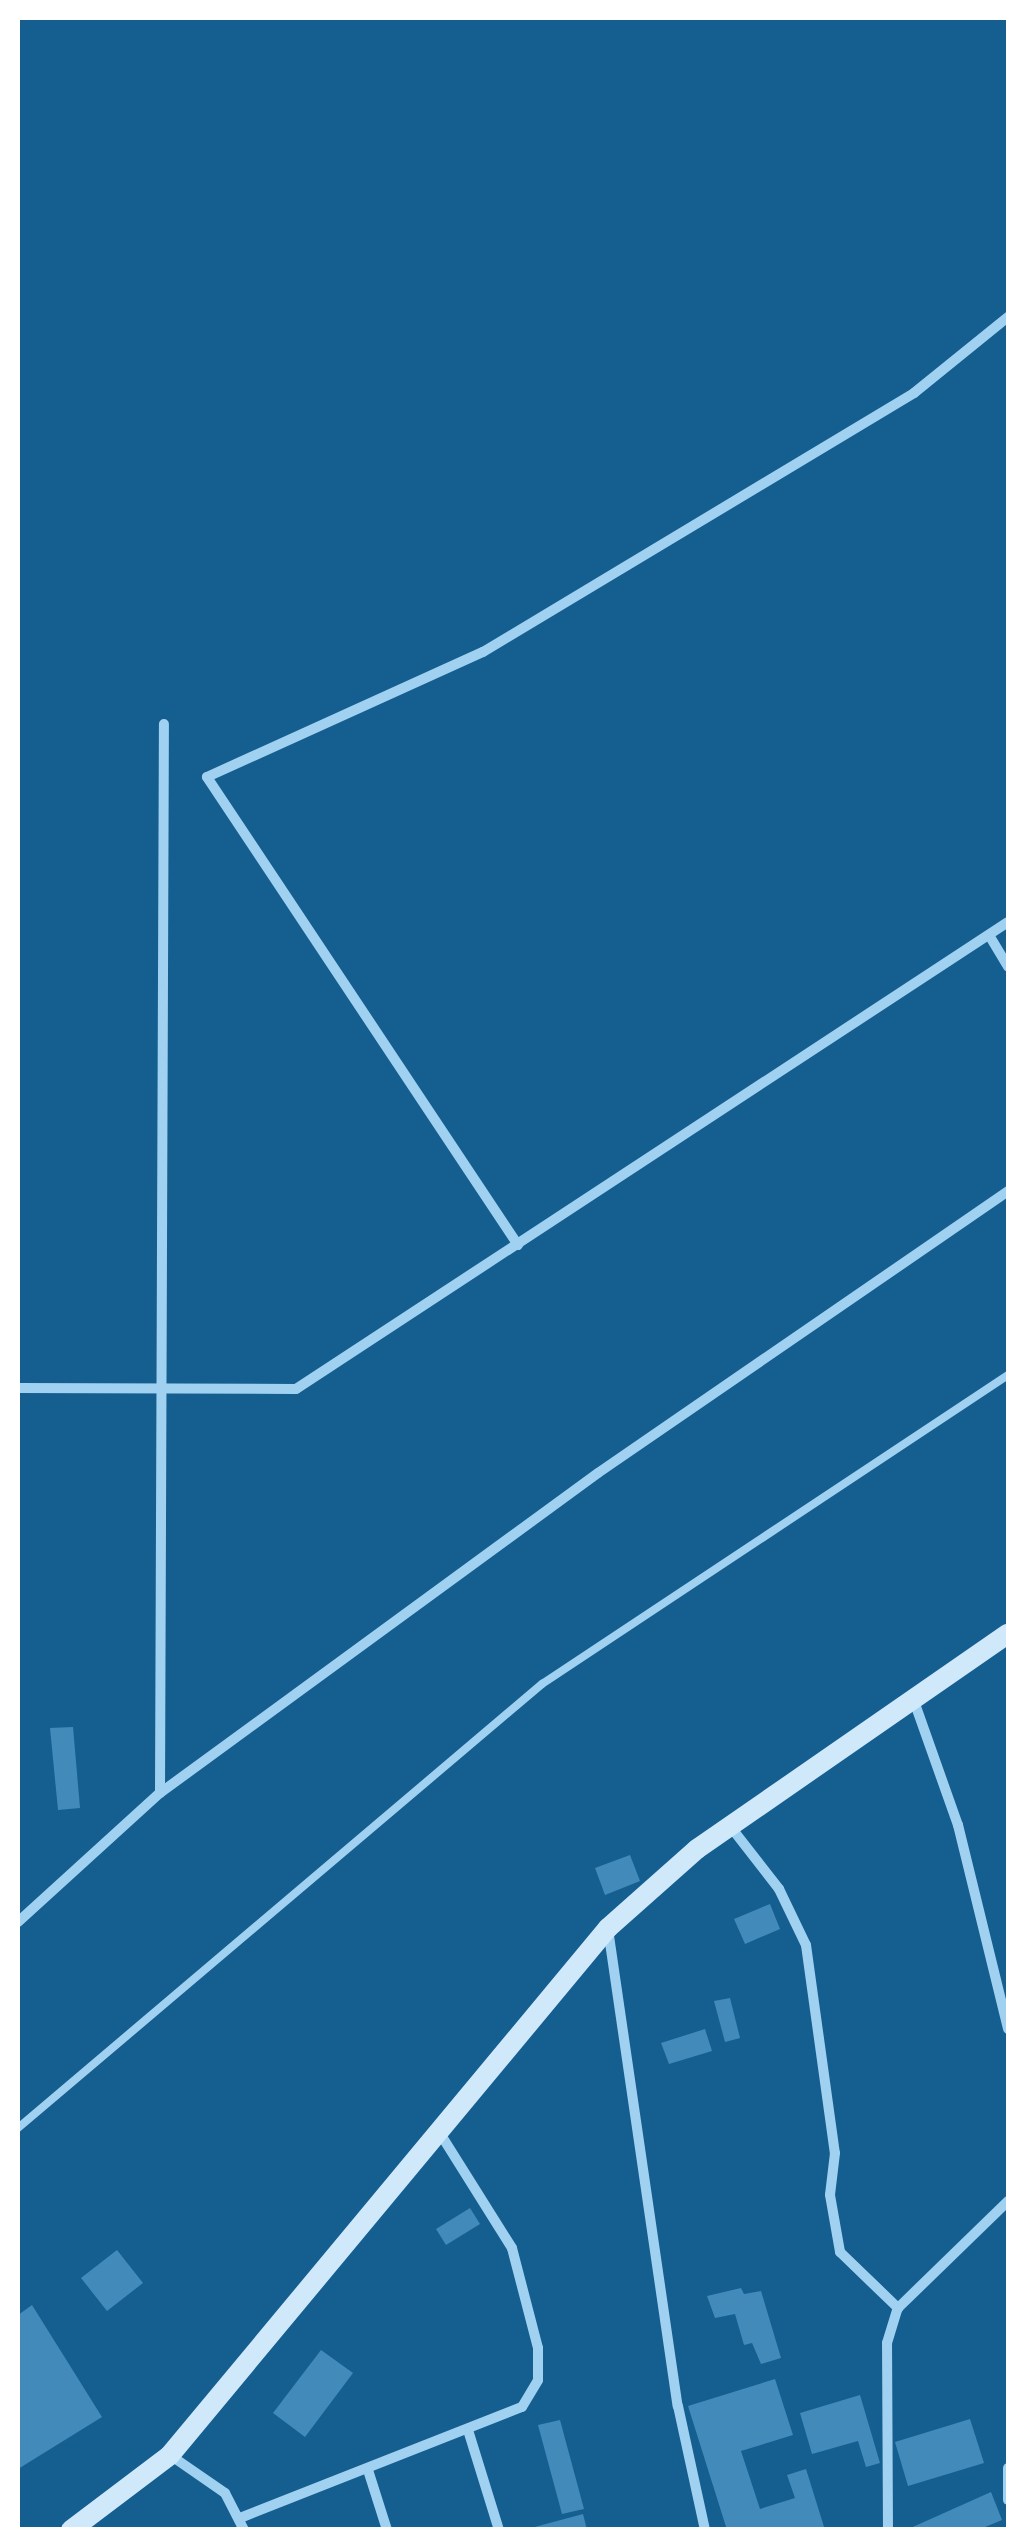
<!DOCTYPE html>
<html>
<head>
<meta charset="utf-8">
<style>
	body { margin:0 }
	#map { position:relative; width:1026px; height:2547px; overflow:hidden; background:#155e90; font-family:"Nunito Sans",sans-serif }
	div>[style] { position:absolute }
	.building>* { inset:0; background:#428aba }
	.lane>* { height:8px; margin:-4px; padding:0 4px; transform-origin:4px; border-radius:4px; background:#a1d1f1 }
	.street>* { height:10px; margin:-5px; padding:0 5px; transform-origin:5px; border-radius:5px; background:#a1d1f1 }
	.secondary>* { height:20px; margin:-10px; padding:0 10px; transform-origin:10px; border-radius:10px; background:#cfe9fb }
	span { translate:-50% -50%; white-space:nowrap; text-align:center; line-height:1.15; -webkit-text-stroke:8px #155e90; paint-order:stroke }
	.frame { position:absolute; inset:0; border:20px solid #fff; pointer-events:none }
</style>
</head>
<body>
<div id="map">
	<div class="building">
		<i style="clip-path:polygon(73px 1727px,80px 1808px,58px 1810px,50px 1728px)"></i>
		<i style="clip-path:polygon(630px 1855px,640px 1881px,605px 1895px,595px 1868px)"></i>
		<i style="clip-path:polygon(770px 1904px,780px 1929px,745px 1944px,734px 1919px)"></i>
		<i style="clip-path:polygon(730px 1998px,740px 2038px,725px 2042px,714px 2001px)"></i>
		<i style="clip-path:polygon(705px 2029px,712px 2051px,669px 2064px,661px 2043px)"></i>
		<i style="clip-path:polygon(470px 2208px,480px 2224px,446px 2245px,436px 2229px)"></i>
		<i style="clip-path:polygon(117px 2250px,143px 2283px,107px 2311px,81px 2278px)"></i>
		<i style="clip-path:polygon(741px 2288px,744px 2294px,761px 2291px,781px 2358px,761px 2364px,752px 2343px,744px 2345px,735px 2314px,715px 2318px,707px 2296px)"></i>
		<i style="clip-path:polygon(32px 2305px,102px 2417px,18px 2469px,18px 2315px)"></i>
		<i style="clip-path:polygon(321px 2350px,353px 2373px,305px 2437px,273px 2413px)"></i>
		<i style="clip-path:polygon(775px 2379px,793px 2435px,741px 2451px,760px 2509px,795px 2498px,787px 2475px,806px 2469px,825px 2530px,727px 2530px,688px 2406px)"></i>
		<i style="clip-path:polygon(860px 2395px,880px 2463px,866px 2467px,858px 2441px,812px 2454px,800px 2413px)"></i>
		<i style="clip-path:polygon(970px 2419px,984px 2463px,908px 2486px,895px 2442px)"></i>
		<i style="clip-path:polygon(560px 2420px,584px 2509px,562px 2514px,538px 2425px)"></i>
		<i style="clip-path:polygon(991px 2492px,1002px 2520px,978px 2530px,906px 2530px)"></i>
		<i style="clip-path:polygon(583px 2514px,587px 2530px,531px 2530px,531px 2528px)"></i>
	</div>
	<div class="lane">
		<i style="left:18px;top:2128px;width:687px;rotate:-40.28deg"></i>
		<i style="left:542px;top:1684px;width:559px;rotate:-33.55deg"></i>
	</div>
	<div class="street">
		<i style="left:989px;top:935px;width:37px;rotate:59deg"></i>
		<i style="left:518px;top:1245px;width:562px;rotate:-123.61deg"></i>
		<i style="left:207px;top:777px;width:303px;rotate:-24.4deg"></i>
		<i style="left:483px;top:652px;width:503px;rotate:-31deg"></i>
		<i style="left:914px;top:393px;width:121px;rotate:-39deg"></i>
		<i style="left:18px;top:1388px;width:278px;rotate:0.2deg"></i>
		<i style="left:296px;top:1389px;width:851px;rotate:-33.26deg"></i>
		<i style="left:914px;top:1701px;width:132px;rotate:70.5deg"></i>
		<i style="left:958px;top:1825px;width:210px;rotate:76.2deg"></i>
		<i style="left:160px;top:1793px;width:1069px;rotate:-89.79deg"></i>
		<i style="left:730px;top:1826px;width:80px;rotate:52.1deg"></i>
		<i style="left:779px;top:1889px;width:62px;rotate:64.3deg"></i>
		<i style="left:806px;top:1945px;width:210px;rotate:82.1deg"></i>
		<i style="left:835px;top:2153px;width:42px;rotate:96.8deg"></i>
		<i style="left:830px;top:2195px;width:58px;rotate:80deg"></i>
		<i style="left:840px;top:2252px;width:81px;rotate:44deg"></i>
		<i style="left:18px;top:1922px;width:192px;rotate:-42.3deg"></i>
		<i style="left:160px;top:1793px;width:542px;rotate:-36.15deg"></i>
		<i style="left:598px;top:1473px;width:498px;rotate:-34.5deg"></i>
		<i style="left:608px;top:1929px;width:482px;rotate:81.7deg"></i>
		<i style="left:678px;top:2406px;width:127px;rotate:77.7deg"></i>
		<i style="left:468px;top:2430px;width:105px;rotate:72.8deg"></i>
		<i style="left:170px;top:2455px;width:67px;rotate:34.6deg"></i>
		<i style="left:225px;top:2493px;width:42px;rotate:62.8deg"></i>
		<i style="left:1008px;top:2468px;width:32px;rotate:90deg"></i>
		<i style="left:368px;top:2470px;width:63px;rotate:72.4deg"></i>
		<i style="left:240px;top:2518px;width:303px;rotate:-21.5deg"></i>
		<i style="left:522px;top:2407px;width:31px;rotate:-59deg"></i>
		<i style="left:538px;top:2380px;width:32px;rotate:-90deg"></i>
		<i style="left:538px;top:2348px;width:103px;rotate:-104.6deg"></i>
		<i style="left:512px;top:2248px;width:136px;rotate:-122.1deg"></i>
		<i style="left:888px;top:2530px;width:187px;rotate:-90.3deg"></i>
		<i style="left:887px;top:2343px;width:37px;rotate:-73deg"></i>
		<i style="left:898px;top:2308px;width:153px;rotate:-44.2deg"></i>
	</div>
	<div class="secondary">
		<i style="left:71px;top:2530px;width:124px;rotate:-37.1deg"></i>
		<i style="left:170px;top:2455px;width:685px;rotate:-50.27deg"></i>
		<i style="left:608px;top:1928px;width:119px;rotate:-41.6deg"></i>
		<i style="left:697px;top:1849px;width:378px;rotate:-34.7deg"></i>
	</div>
	<div class="frame"></div>
</div>
</body>
</html>
